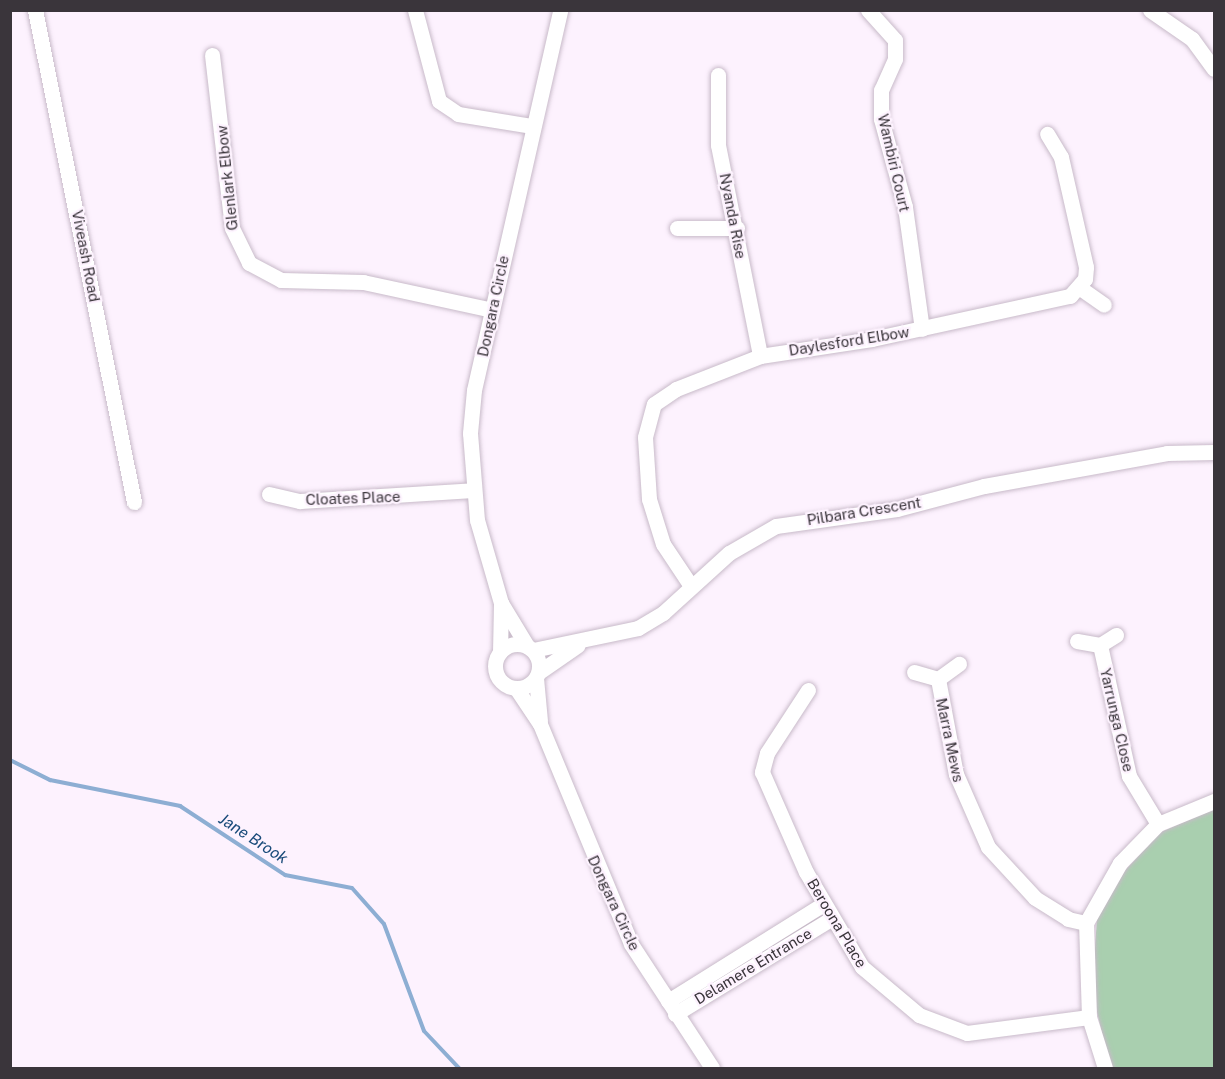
<!DOCTYPE html>
<html>
<head>
<meta charset="utf-8">
<style>
	body { margin:0 }
	#map { position:relative; width:1225px; height:1079px; overflow:hidden; background:#fdf2fe; font-family:"Public Sans",sans-serif }
	div>[style] { position:absolute }
	.green>* { inset:0; background:#a9cfaf }
	.stream>* { height:4px; margin:-2px; padding:0 2px; transform-origin:2px; border-radius:2px; background:#8daed3 }
	.roads { filter:drop-shadow(0 0 2px #c8bac9) drop-shadow(0 0 2px #c8bac9) }
	.minor>* { height:15px; margin:-7.5px; padding:0 7.5px; transform-origin:7.5px; border-radius:7.5px; background:#fff }
	.minor>.ring { margin:-7.5px; padding:0; box-sizing:content-box; background:none; border:15px solid #fff; border-radius:50% }
	span { translate:-50% -50%; white-space:nowrap; text-align:center; line-height:1.15; -webkit-text-stroke:4.5px #fdf2fe; paint-order:stroke }
	.street-label { font-size:15px; color:#3a353b }
	.water-label { font-size:16px; color:#1a4b7a; font-style:italic }
	.frame { position:absolute; inset:0; border:12px solid #3a353b; pointer-events:none }
</style>
</head>
<body>
<div id="map">
	<div class="green">
		<i style="clip-path:polygon(1214px 809px,1214px 1068px,1110px 1068px,1092px 990px,1097px 919px,1118px 878px,1161px 832px)"></i>
	</div>
	<div class="stream">
		<i style="left:10px;top:760px;width:45px;rotate:26.6deg"></i>
		<i style="left:50px;top:780px;width:133px;rotate:11.3deg"></i>
		<i style="left:180px;top:806px;width:126px;rotate:33.3deg"></i>
		<i style="left:285px;top:875px;width:68px;rotate:11deg"></i>
		<i style="left:352px;top:888px;width:48px;rotate:48.4deg"></i>
		<i style="left:384px;top:924px;width:114px;rotate:69.5deg"></i>
		<i style="left:424px;top:1031px;width:51px;rotate:46.6deg"></i>
	</div>
	<div class="roads">
		<div class="minor">
			<i style="left:35px;top:10px;width:502px;rotate:78.62deg"></i>
			<i style="left:415px;top:10px;width:94px;rotate:75.2deg"></i>
			<i style="left:439px;top:101px;width:23px;rotate:34deg"></i>
			<i style="left:458px;top:114px;width:74px;rotate:9.3deg"></i>
			<i style="left:868px;top:10px;width:40px;rotate:48deg"></i>
			<i style="left:895px;top:40px;width:19px;rotate:90deg"></i>
			<i style="left:895px;top:59px;width:34px;rotate:114deg"></i>
			<i style="left:881px;top:90px;width:29px;rotate:90deg"></i>
			<i style="left:881px;top:119px;width:91px;rotate:74.7deg"></i>
			<i style="left:905px;top:207px;width:123px;rotate:82.1deg"></i>
			<i style="left:1150px;top:10px;width:51px;rotate:34.6deg"></i>
			<i style="left:1192px;top:39px;width:37px;rotate:54deg"></i>
			<i style="left:212px;top:55px;width:174px;rotate:83.4deg"></i>
			<i style="left:232px;top:228px;width:39px;rotate:64deg"></i>
			<i style="left:249px;top:263px;width:36px;rotate:28deg"></i>
			<i style="left:281px;top:280px;width:82px;rotate:1.4deg"></i>
			<i style="left:363px;top:282px;width:132px;rotate:12.2deg"></i>
			<i style="left:718px;top:75px;width:70px;rotate:90deg"></i>
			<i style="left:718px;top:145px;width:215px;rotate:78.7deg"></i>
			<i style="left:677px;top:228px;width:60px"></i>
			<i style="left:1080px;top:288px;width:29px;rotate:35deg"></i>
			<i style="left:269px;top:494px;width:32px;rotate:13deg"></i>
			<i style="left:300px;top:501px;width:173px;rotate:-3.6deg"></i>
			<i style="left:691px;top:586px;width:50px;rotate:-123.7deg"></i>
			<i style="left:663px;top:544px;width:47px;rotate:-107.3deg"></i>
			<i style="left:649px;top:499px;width:62px;rotate:-93.7deg"></i>
			<i style="left:645px;top:437px;width:34px;rotate:-75deg"></i>
			<i style="left:654px;top:404px;width:27px;rotate:-34deg"></i>
			<i style="left:676px;top:389px;width:90px;rotate:-21.4deg"></i>
			<i style="left:760px;top:356px;width:113px;rotate:-8.6deg"></i>
			<i style="left:872px;top:339px;width:203px;rotate:-12.3deg"></i>
			<i style="left:1070px;top:296px;width:23px;rotate:-49deg"></i>
			<i style="left:1085px;top:279px;width:12px;rotate:-85deg"></i>
			<i style="left:1086px;top:267px;width:113px;rotate:-102.8deg"></i>
			<i style="left:1061px;top:157px;width:27px;rotate:-121deg"></i>
			<i style="left:1077px;top:641px;width:23px;rotate:10deg"></i>
			<i style="left:1100px;top:645px;width:19px;rotate:-32deg"></i>
			<i class="ring" style="left:495px;top:644px;width:29px;height:29px"></i>
			<i style="left:1100px;top:645px;width:134px;rotate:77.5deg"></i>
			<i style="left:1129px;top:776px;width:56px;rotate:58.9deg"></i>
			<i style="left:527px;top:646px;width:50px;rotate:-121.2deg"></i>
			<i style="left:501px;top:603px;width:86px;rotate:-106.1deg"></i>
			<i style="left:477px;top:520px;width:87px;rotate:-94.6deg"></i>
			<i style="left:470px;top:433px;width:43px;rotate:-84.7deg"></i>
			<i style="left:474px;top:390px;width:390px;rotate:-77.2deg"></i>
			<i style="left:533px;top:650px;width:107px;rotate:-11.8deg"></i>
			<i style="left:638px;top:628px;width:29px;rotate:-31deg"></i>
			<i style="left:663px;top:613px;width:89px;rotate:-42.3deg"></i>
			<i style="left:729px;top:553px;width:54px;rotate:-29.9deg"></i>
			<i style="left:776px;top:526px;width:122px;rotate:-8deg"></i>
			<i style="left:897px;top:509px;width:90px;rotate:-14.8deg"></i>
			<i style="left:984px;top:486px;width:186px;rotate:-10.2deg"></i>
			<i style="left:1167px;top:453px;width:47px;rotate:-1.2deg"></i>
			<i style="left:500px;top:652px;width:49px;rotate:-88.8deg"></i>
			<i style="left:539px;top:672px;width:47px;rotate:-34.7deg"></i>
			<i style="left:914px;top:672px;width:25px;rotate:16deg"></i>
			<i style="left:938px;top:679px;width:26px;rotate:-36deg"></i>
			<i style="left:536px;top:678px;width:43px;rotate:84.7deg"></i>
			<i style="left:938px;top:679px;width:97px;rotate:79.3deg"></i>
			<i style="left:956px;top:774px;width:80px;rotate:66.3deg"></i>
			<i style="left:988px;top:847px;width:69px;rotate:47.3deg"></i>
			<i style="left:1035px;top:898px;width:39px;rotate:32deg"></i>
			<i style="left:1068px;top:919px;width:18px;rotate:13deg"></i>
			<i style="left:516px;top:688px;width:43px;rotate:56.3deg"></i>
			<i style="left:540px;top:724px;width:238px;rotate:67.5deg"></i>
			<i style="left:631px;top:944px;width:148px;rotate:56.8deg"></i>
			<i style="left:808px;top:690px;width:75px;rotate:123.1deg"></i>
			<i style="left:767px;top:753px;width:20px;rotate:105deg"></i>
			<i style="left:762px;top:772px;width:109px;rotate:66.3deg"></i>
			<i style="left:806px;top:872px;width:110px;rotate:59.5deg"></i>
			<i style="left:862px;top:967px;width:75px;rotate:40.1deg"></i>
			<i style="left:919px;top:1015px;width:51px;rotate:20.6deg"></i>
			<i style="left:967px;top:1033px;width:123px;rotate:-7.5deg"></i>
			<i style="left:668px;top:1001px;width:183px;rotate:-32deg"></i>
			<i style="left:675px;top:1014px;width:184px;rotate:-31.4deg"></i>
			<i style="left:1105px;top:1068px;width:53px;rotate:-107.4deg"></i>
			<i style="left:1089px;top:1017px;width:94px;rotate:-91.8deg"></i>
			<i style="left:1086px;top:923px;width:69px;rotate:-60.5deg"></i>
			<i style="left:1120px;top:863px;width:54px;rotate:-45.7deg"></i>
			<i style="left:1158px;top:824px;width:61px;rotate:-22.3deg"></i>
		</div>
	</div>
	<div class="street-label">
		<span style="left:894px;top:163px;rotate:77deg">Wambiri Court</span>
		<span style="left:227px;top:178px;rotate:-96deg">Glenlark Elbow</span>
		<span style="left:733px;top:216px;rotate:79deg">Nyanda Rise</span>
		<span style="left:86px;top:256px;rotate:79deg">Viveash Road</span>
		<span style="left:493px;top:306px;rotate:-78deg">Dongara Circle</span>
		<span style="left:849px;top:341px;rotate:-9deg">Daylesford Elbow</span>
		<span style="left:353px;top:498px;rotate:-2deg">Cloates Place</span>
		<span style="left:864px;top:511px;rotate:-9deg">Pilbara Crescent</span>
		<span style="left:1117px;top:720px;rotate:77deg">Yarrunga Close</span>
		<span style="left:950px;top:740px;rotate:78deg">Marra Mews</span>
		<span style="left:614px;top:903px;rotate:65deg">Dongara Circle</span>
		<span style="left:837px;top:923px;rotate:59deg">Beroona Place</span>
		<span style="left:753px;top:966px;rotate:-31deg">Delamere Entrance</span>
	</div>
	<div class="water-label">
		<span style="left:253px;top:839px;rotate:33deg">Jane Brook</span>
	</div>
	<div class="frame"></div>
</div>
</body>
</html>
